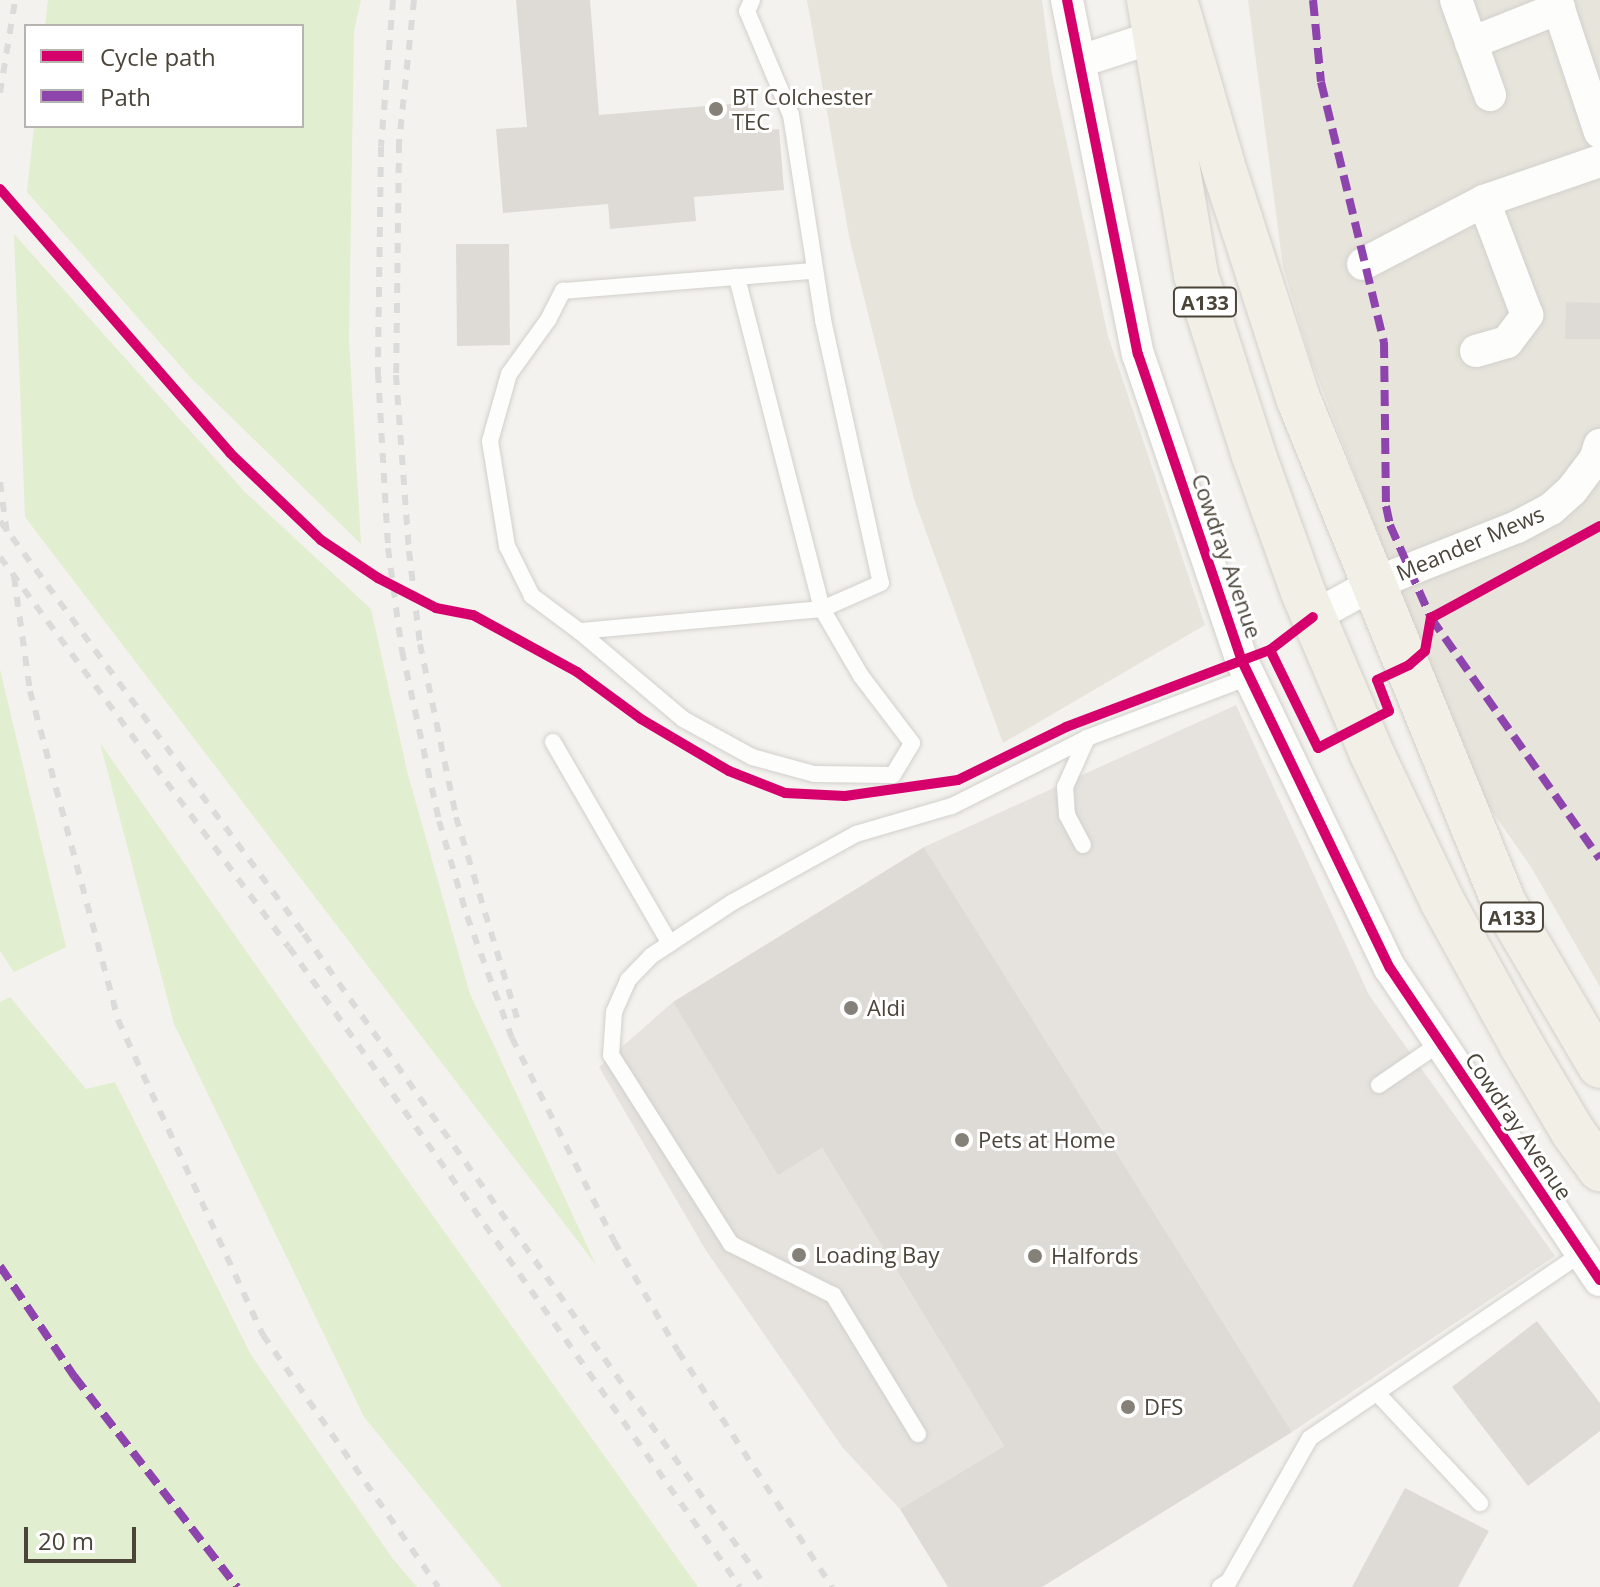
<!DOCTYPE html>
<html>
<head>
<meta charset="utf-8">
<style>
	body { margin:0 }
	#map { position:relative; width:1600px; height:1587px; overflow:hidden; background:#f4f2ee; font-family:"Open Sans",sans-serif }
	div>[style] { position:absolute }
	.residential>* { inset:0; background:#e7e4dc }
	.green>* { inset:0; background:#e1eecf }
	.parking>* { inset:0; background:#e6e3df }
	.building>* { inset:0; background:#dedbd6 }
	.roads { filter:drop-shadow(0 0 2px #d2d0cb) drop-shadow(0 0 2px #d2d0cb) }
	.lane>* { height:16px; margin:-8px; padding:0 8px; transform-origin:8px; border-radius:8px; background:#fdfdfc }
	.street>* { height:32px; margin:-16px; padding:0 16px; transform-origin:16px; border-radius:16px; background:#fdfdfc }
	.primary>* { height:44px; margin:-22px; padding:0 22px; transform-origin:22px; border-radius:22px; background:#f2efe6 }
	.rail>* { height:6px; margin-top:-3px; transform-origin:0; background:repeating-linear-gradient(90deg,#dbdbda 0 10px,transparent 0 20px) }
	.quiet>* { height:8px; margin-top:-4px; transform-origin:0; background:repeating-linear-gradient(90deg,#8e44ad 0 16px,transparent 0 24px) }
	.cycleway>* { height:10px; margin:-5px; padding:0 5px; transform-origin:5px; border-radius:5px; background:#d6006c }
	.dots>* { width:22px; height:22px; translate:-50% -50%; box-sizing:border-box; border:4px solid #fff; border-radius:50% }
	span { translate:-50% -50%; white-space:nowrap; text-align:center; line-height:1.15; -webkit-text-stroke:6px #fff; paint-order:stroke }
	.shield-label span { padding:2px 6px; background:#fff; border:2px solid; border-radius:6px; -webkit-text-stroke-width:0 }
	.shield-label { font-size:20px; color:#4b4439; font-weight:700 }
	.poi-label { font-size:22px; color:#4b4439 }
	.left { translate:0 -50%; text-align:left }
	.street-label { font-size:22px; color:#4b4439 }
	.legend { position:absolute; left:24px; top:24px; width:280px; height:104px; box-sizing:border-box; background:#fff; border:2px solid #b7b4b0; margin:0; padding:10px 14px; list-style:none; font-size:24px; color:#4b4439 }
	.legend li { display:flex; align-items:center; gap:16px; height:40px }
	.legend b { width:40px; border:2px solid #b7b4b0 }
	.scale { position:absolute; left:24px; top:1527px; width:112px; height:36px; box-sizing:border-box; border:4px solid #4b4439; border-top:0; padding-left:10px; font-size:24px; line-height:28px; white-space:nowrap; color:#4b4439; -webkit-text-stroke:6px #fff; paint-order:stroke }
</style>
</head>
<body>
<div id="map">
	<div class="residential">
		<i style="clip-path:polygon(807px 0,1042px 0,1052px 74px,1108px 336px,1205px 625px,1003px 743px,914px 499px,850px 241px)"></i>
		<i style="clip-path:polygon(1248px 0,1600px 0,1600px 987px,1531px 867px,1489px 807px,1422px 650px,1311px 360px,1283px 267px)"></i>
	</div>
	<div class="green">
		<i style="clip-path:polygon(48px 0,361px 0,354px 31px,349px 339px,361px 544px,191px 378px,27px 192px,34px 126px,302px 126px,302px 26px,45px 26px)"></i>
		<i style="clip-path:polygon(14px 234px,245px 492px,371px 609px,408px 775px,470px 994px,596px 1265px,25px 517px)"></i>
		<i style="clip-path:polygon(0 669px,66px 947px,14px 972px,0 951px)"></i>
		<i style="clip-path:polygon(100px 743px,376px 1136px,698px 1587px,502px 1587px,364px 1417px,174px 1024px)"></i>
		<i style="clip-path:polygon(10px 997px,86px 1089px,115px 1082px,251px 1355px,393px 1559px,417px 1587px,0 1587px,0 1002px)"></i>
	</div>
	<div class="parking">
		<i style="clip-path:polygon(1236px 705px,1369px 995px,1555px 1256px,1292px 1432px,924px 847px)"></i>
		<i style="clip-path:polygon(673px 1002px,778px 1174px,822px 1148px,1004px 1446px,900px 1509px,843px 1448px,705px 1249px,599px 1067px)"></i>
	</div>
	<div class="building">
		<i style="clip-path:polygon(516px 0,590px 0,599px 115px,754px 102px,756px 131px,779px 129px,784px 190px,694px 197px,696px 221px,610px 229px,608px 204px,503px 213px,496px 129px,527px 127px)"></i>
		<i style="clip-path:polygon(456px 244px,509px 244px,510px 345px,457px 346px)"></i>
		<i style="clip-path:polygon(1566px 302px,1600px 303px,1600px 339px,1565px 339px)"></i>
		<i style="clip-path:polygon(924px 847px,1292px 1432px,1042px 1587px,948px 1587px,900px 1509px,1004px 1446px,822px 1148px,778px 1175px,673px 1002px)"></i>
		<i style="clip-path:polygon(1537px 1321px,1600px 1403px,1600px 1431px,1528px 1486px,1452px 1387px)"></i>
		<i style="clip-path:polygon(1405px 1488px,1489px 1531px,1458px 1587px,1352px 1587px)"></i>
	</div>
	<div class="roads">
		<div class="lane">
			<i style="left:752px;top:0;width:12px;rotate:114deg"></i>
			<i style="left:747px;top:11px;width:113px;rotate:67.1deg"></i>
			<i style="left:791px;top:115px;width:207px;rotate:81.1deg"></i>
			<i style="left:823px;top:320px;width:269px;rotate:77.6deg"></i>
			<i style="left:881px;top:583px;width:64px;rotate:156.2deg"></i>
			<i style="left:822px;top:609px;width:244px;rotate:174.8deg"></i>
			<i style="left:579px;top:631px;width:59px;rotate:-143.3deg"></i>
			<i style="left:532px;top:596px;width:56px;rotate:-116.6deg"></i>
			<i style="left:507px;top:546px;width:106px;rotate:-99.2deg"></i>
			<i style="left:490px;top:441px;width:70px;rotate:-74.2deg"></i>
			<i style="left:509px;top:374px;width:67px;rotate:-54.2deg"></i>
			<i style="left:548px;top:320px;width:33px;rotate:-63deg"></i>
			<i style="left:563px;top:291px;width:252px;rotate:-4.6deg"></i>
			<i style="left:579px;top:631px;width:136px;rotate:40.2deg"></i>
			<i style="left:683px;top:719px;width:79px;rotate:28.8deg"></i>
			<i style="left:752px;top:757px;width:64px;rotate:15.3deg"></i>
			<i style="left:814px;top:774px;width:79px;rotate:0.7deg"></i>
			<i style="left:893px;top:775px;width:37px;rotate:-59deg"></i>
			<i style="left:912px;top:743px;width:84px;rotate:-127.3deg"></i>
			<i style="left:861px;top:676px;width:78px;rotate:-120.2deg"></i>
			<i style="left:822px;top:609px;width:343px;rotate:-104.4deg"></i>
			<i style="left:553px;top:742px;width:233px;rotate:59.9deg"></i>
			<i style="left:1083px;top:845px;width:34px;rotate:-118deg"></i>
			<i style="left:1067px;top:815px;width:28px;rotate:-94deg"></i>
			<i style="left:1065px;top:787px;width:54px;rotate:-65.8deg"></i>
			<i style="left:1379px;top:1085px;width:74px;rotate:-34.5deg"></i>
			<i style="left:1377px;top:1393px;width:151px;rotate:46.9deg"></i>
			<i style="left:918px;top:1434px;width:163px;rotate:-121.4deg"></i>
			<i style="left:833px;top:1295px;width:114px;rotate:-153.4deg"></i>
			<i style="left:731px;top:1244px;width:224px;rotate:-122.4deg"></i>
			<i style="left:611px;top:1055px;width:43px;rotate:-86deg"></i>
			<i style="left:614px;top:1012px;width:35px;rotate:-66deg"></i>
			<i style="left:628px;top:980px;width:33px;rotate:-46deg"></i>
			<i style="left:651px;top:956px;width:98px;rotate:-33.4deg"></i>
			<i style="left:733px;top:902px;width:141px;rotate:-28.9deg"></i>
			<i style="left:856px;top:834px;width:100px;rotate:-16.3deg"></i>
			<i style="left:952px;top:806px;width:151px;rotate:-26.7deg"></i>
			<i style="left:1087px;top:738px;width:173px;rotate:-20.6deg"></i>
			<i style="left:1220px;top:1587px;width:11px;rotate:-34deg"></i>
			<i style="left:1229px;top:1581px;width:164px;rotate:-60.5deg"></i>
			<i style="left:1310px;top:1438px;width:328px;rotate:-34.2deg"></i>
		</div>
		<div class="street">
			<i style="left:1067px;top:0;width:361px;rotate:78.7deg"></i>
			<i style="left:1138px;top:354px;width:322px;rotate:71.3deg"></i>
			<i style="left:1241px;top:659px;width:343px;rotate:64.3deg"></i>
			<i style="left:1390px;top:968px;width:376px;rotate:56.1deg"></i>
			<i style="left:1456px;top:0;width:101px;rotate:70.3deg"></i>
			<i style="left:1556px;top:0;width:139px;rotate:71.6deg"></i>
			<i style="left:1471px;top:43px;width:95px;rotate:-21.7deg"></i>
			<i style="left:1081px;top:61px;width:77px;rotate:-18.2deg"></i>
			<i style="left:1363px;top:264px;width:136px;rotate:-27.5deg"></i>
			<i style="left:1484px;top:201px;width:123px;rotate:-19deg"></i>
			<i style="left:1476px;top:351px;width:32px;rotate:-16deg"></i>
			<i style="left:1507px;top:342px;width:34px;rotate:-53deg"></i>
			<i style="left:1527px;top:315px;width:122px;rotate:-110.7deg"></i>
			<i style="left:1313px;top:617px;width:68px;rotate:-28.8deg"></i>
			<i style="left:1373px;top:584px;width:155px;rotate:-21.6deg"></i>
			<i style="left:1517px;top:527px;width:38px;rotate:-28deg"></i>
			<i style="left:1551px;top:509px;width:28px;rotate:-42deg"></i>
			<i style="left:1572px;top:490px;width:38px;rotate:-53deg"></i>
			<i style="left:1595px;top:460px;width:16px;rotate:-72deg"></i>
		</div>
		<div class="primary">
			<i style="left:1149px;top:0;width:279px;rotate:80.3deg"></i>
			<i style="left:1196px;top:275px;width:187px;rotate:72.2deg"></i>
			<i style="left:1253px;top:453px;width:148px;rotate:70.2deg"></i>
			<i style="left:1303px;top:592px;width:176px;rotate:66.9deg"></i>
			<i style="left:1372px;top:754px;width:163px;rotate:64.5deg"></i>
			<i style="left:1442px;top:901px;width:166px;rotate:61.1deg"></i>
			<i style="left:1522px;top:1046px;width:100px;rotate:59.3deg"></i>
			<i style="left:1573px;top:1132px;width:46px;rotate:53.9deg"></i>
			<i style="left:1175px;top:0;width:182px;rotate:73.8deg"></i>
			<i style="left:1226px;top:175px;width:234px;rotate:72.1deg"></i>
			<i style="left:1298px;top:398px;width:545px;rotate:67.81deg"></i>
			<i style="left:1504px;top:903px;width:189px;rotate:59.5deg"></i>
		</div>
	</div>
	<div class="rail">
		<i style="left:393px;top:0;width:147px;rotate:94.7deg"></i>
		<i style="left:381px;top:147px;width:226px;rotate:90.8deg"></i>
		<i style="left:378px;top:373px;width:175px;rotate:86.7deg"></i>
		<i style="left:388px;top:548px;width:104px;rotate:82.3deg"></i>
		<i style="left:402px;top:651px;width:174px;rotate:77.7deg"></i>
		<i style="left:439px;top:821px;width:99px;rotate:73.6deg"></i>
		<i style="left:467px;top:916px;width:130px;rotate:69.8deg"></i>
		<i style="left:512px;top:1038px;width:227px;rotate:63.3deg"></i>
		<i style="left:614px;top:1241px;width:127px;rotate:59.8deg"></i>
		<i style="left:678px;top:1351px;width:282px;rotate:56.9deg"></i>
		<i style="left:414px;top:0;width:144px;rotate:96deg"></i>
		<i style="left:399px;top:143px;width:232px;rotate:90.7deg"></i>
		<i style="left:396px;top:375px;width:176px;rotate:85.8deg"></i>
		<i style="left:409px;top:551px;width:94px;rotate:83.3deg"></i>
		<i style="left:420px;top:644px;width:177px;rotate:78.2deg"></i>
		<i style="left:456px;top:817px;width:217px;rotate:73.1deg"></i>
		<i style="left:0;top:93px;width:94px;rotate:-80.8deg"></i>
		<i style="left:0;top:482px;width:52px;rotate:82.3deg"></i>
		<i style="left:0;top:521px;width:513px;rotate:53.64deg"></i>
		<i style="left:304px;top:934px;width:800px;rotate:54.72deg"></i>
		<i style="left:0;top:557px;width:485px;rotate:53.5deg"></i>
		<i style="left:289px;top:947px;width:783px;rotate:54.83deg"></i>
		<i style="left:14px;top:577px;width:115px;rotate:82deg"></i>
		<i style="left:30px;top:691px;width:341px;rotate:75deg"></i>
		<i style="left:118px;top:1020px;width:347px;rotate:65.3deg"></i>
		<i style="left:263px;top:1335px;width:307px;rotate:55.2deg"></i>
	</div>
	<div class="quiet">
		<i style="left:1313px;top:0;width:82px;rotate:84.4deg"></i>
		<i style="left:1321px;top:82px;width:268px;rotate:76.4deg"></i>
		<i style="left:1384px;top:342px;width:164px;rotate:89.3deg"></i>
		<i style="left:1386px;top:506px;width:19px;rotate:78deg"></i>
		<i style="left:1390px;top:525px;width:102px;rotate:66.2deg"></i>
		<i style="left:1431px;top:618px;width:294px;rotate:55deg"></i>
		<i style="left:0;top:1266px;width:133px;rotate:56.1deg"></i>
		<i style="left:74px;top:1376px;width:267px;rotate:52.3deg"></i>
	</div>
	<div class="cycleway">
		<i style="left:1067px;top:0;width:361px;rotate:78.7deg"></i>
		<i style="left:1138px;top:354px;width:322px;rotate:71.3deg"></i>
		<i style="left:1241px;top:659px;width:343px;rotate:64.3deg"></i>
		<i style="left:1390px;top:968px;width:376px;rotate:56.1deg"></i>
		<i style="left:0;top:189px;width:350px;rotate:48.9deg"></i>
		<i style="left:230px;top:453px;width:126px;rotate:43.7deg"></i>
		<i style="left:321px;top:540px;width:69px;rotate:33.7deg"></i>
		<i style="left:378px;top:578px;width:65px;rotate:27.3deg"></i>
		<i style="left:436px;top:608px;width:38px;rotate:11deg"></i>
		<i style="left:473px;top:615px;width:119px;rotate:28.7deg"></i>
		<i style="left:577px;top:672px;width:79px;rotate:36.3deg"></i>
		<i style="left:641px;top:719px;width:102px;rotate:30.6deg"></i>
		<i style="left:729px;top:771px;width:60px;rotate:21.4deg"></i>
		<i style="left:785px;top:793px;width:60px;rotate:2.9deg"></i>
		<i style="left:845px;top:796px;width:114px;rotate:-8.1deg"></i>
		<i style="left:958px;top:780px;width:120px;rotate:-26.1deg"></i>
		<i style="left:1066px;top:727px;width:218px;rotate:-20.7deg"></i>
		<i style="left:1270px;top:650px;width:54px;rotate:-37.5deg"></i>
		<i style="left:1270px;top:650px;width:109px;rotate:63.9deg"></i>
		<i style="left:1318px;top:748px;width:80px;rotate:-27.5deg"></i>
		<i style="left:1389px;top:711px;width:33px;rotate:-111deg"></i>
		<i style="left:1377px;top:680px;width:35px;rotate:-25deg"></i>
		<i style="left:1409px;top:665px;width:21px;rotate:-41deg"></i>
		<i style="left:1425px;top:651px;width:34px;rotate:-80deg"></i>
		<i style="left:1431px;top:618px;width:192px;rotate:-28.6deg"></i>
	</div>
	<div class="dots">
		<i style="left:716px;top:109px;background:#868178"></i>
		<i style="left:851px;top:1008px;background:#868178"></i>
		<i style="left:962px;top:1140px;background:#868178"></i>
		<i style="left:799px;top:1255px;background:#868178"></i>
		<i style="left:1035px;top:1256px;background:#868178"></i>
		<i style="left:1128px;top:1407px;background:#868178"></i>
	</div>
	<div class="shield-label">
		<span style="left:1205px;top:302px">A133</span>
		<span style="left:1512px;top:917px">A133</span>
	</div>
	<div class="poi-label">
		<span class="left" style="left:732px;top:109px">BT Colchester<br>TEC</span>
		<span class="left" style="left:867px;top:1008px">Aldi</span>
		<span class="left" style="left:978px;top:1140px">Pets at Home</span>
		<span class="left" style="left:815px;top:1255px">Loading Bay</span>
		<span class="left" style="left:1051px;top:1256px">Halfords</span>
		<span class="left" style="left:1144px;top:1407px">DFS</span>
	</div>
	<div class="street-label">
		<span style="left:1470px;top:543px;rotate:-23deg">Meander Mews</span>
		<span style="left:1227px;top:556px;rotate:71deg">Cowdray Avenue</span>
		<span style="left:1519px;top:1126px;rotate:56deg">Cowdray Avenue</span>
	</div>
	<ul class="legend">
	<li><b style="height:10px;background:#d6006c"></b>Cycle path</li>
	<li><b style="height:10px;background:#8e44ad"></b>Path</li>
	</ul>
	<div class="scale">20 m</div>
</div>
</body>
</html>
